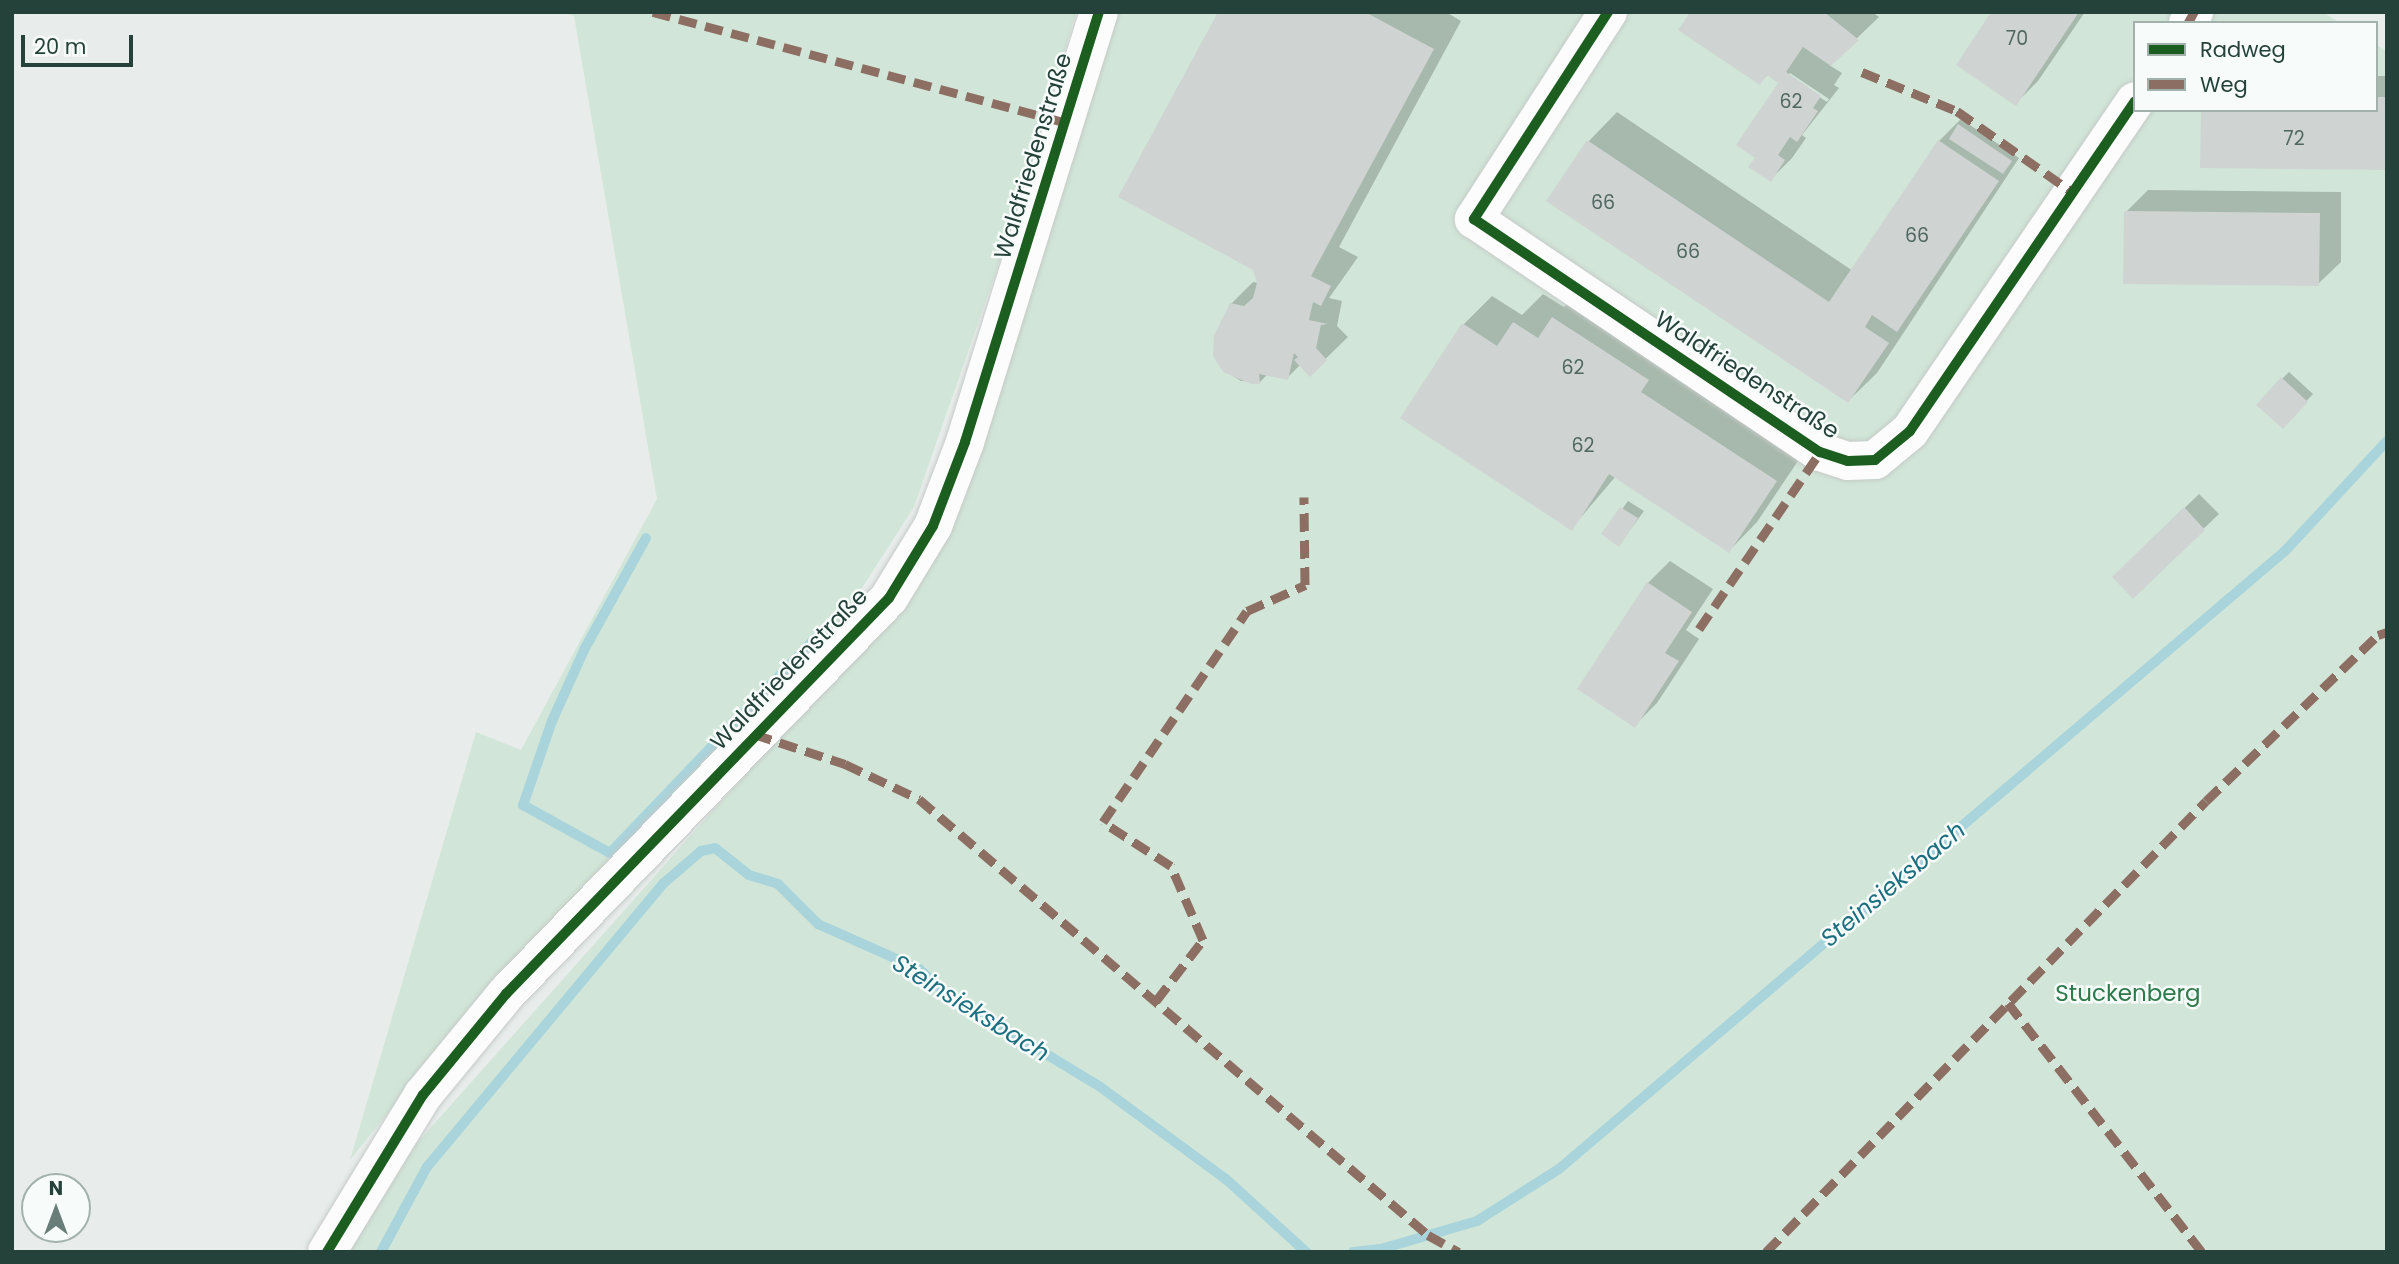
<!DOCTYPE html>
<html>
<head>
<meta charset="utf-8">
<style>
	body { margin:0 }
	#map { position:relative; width:2399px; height:1264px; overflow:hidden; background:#e8edeb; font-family:Poppins,sans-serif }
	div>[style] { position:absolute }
	.green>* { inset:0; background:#d1e6d8 }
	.shadow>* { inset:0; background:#0003 }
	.stream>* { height:10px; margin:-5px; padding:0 5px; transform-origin:5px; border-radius:5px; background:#a9d4db }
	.building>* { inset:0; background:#cfd4d2 }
	.roads { filter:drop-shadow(0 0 2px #c5cac8) drop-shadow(0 0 2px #c5cac8) }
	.minor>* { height:38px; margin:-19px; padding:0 19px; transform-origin:19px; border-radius:19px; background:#fcfcfc }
	.quiet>* { height:9px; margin-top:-4.5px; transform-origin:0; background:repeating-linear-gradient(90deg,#8d6e63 0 18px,transparent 0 27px) }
	.cycleway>* { height:10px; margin:-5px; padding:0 5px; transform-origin:5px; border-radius:5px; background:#1b5e20 }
	span { translate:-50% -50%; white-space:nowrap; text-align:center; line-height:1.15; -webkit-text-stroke:5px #f7fbf9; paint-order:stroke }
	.number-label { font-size:19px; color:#506761 }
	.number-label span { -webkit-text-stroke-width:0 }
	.street-label { font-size:23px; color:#24423a }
	.park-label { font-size:23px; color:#2d7a4b }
	.water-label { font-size:24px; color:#1c6f80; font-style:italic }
	.frame { position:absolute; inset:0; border:14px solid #24423a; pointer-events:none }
	.legend { position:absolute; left:2133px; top:21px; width:245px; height:91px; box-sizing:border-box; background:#f7fbf9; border:2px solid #a3b1ad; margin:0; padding:9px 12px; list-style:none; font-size:21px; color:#24423a }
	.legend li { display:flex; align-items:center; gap:14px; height:35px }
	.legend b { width:35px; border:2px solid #a3b1ad }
	.north { position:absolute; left:21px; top:1173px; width:70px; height:70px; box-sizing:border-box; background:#f7fbf9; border:2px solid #a3b1ad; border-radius:50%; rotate:0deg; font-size:19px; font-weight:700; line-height:28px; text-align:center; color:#24423a }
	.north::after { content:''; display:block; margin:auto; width:24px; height:32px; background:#697e78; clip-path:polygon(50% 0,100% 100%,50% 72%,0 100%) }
	.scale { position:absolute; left:21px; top:35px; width:112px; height:32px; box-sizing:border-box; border:4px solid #24423a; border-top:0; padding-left:9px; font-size:21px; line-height:24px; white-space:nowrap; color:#24423a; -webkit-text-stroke:5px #f7fbf9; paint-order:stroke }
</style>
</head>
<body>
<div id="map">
	<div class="green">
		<i style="clip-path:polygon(563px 12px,1076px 12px,1025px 188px,914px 507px,835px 630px,473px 1007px,350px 1160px,476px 732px,521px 750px,657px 499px,574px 16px)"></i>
		<i style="clip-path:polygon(1118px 12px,2323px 12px,2340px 23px,2135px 23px,2135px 110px,2376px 110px,2376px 45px,2387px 51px,2387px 1252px,340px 1252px,385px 1179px,897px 604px,965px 499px)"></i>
	</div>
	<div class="shadow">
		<i style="clip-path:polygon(1220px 12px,1446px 12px,1461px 21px,1339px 247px,1358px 257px,1329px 298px,1342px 301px,1337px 326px,1348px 337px,1310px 374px,1301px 364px,1287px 378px,1268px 374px,1260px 382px,1241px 381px,1225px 371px,1231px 304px,1253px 282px,1259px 283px)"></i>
		<i style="clip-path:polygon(evenodd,1692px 12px,1872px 12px,1879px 17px,1829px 65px,1842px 73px,1834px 85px,1839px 88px,1802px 135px,1806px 138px,1792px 158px,1770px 180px,1757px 157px,1781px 82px,1769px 74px,1760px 82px,1692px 12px,1790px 73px,1829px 99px,1827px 102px,1788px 76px,1790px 73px)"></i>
		<i style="clip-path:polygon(1994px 12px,2085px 12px,2038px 81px,2016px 103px)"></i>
		<i style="clip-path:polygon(2376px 76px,2387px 76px,2387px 168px,2376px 110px)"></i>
		<i style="clip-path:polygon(1617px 112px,1853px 271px,1939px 141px,1961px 119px,2019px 158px,1877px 373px,1848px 401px,1549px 201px,1589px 141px)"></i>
		<i style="clip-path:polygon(2148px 190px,2341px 192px,2341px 262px,2318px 284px,2126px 212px)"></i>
		<i style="clip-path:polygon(1582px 289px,1804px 452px,1757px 522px,1729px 551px,1616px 476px,1571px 529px,1402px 417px,1464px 324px,1492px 296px,1522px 315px,1543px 294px,1564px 307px)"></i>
		<i style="clip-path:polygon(2289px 372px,2313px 394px,2283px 426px,2282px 379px)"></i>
		<i style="clip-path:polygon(2199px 494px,2219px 514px,2133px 596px,2114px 577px)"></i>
		<i style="clip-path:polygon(1628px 501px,1644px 511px,1619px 545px,1604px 534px)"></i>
		<i style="clip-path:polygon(1670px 561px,1713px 589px,1686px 630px,1699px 639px,1657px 703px,1635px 725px,1648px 583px)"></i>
	</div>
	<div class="stream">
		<i style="left:646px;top:538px;width:126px;rotate:119deg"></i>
		<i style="left:585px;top:648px;width:80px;rotate:114.3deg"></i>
		<i style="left:552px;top:721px;width:89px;rotate:109deg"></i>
		<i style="left:523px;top:805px;width:99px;rotate:28.9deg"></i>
		<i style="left:610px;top:853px;width:303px;rotate:-46.3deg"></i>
		<i style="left:381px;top:1252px;width:97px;rotate:-61.6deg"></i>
		<i style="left:427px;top:1167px;width:370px;rotate:-50.2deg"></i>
		<i style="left:664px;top:883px;width:49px;rotate:-40.9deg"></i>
		<i style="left:701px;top:851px;width:14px;rotate:-12deg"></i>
		<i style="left:715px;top:848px;width:43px;rotate:38.5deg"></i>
		<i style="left:749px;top:875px;width:30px;rotate:17deg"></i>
		<i style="left:778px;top:884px;width:57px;rotate:45deg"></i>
		<i style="left:818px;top:924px;width:111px;rotate:24deg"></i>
		<i style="left:919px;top:969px;width:38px;rotate:42deg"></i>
		<i style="left:947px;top:994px;width:178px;rotate:31.2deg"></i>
		<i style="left:1099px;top:1086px;width:159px;rotate:36.3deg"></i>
		<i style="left:1227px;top:1180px;width:107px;rotate:42.3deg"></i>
		<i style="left:1353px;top:1252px;width:28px;rotate:-6deg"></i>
		<i style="left:1381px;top:1249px;width:100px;rotate:-16.3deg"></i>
		<i style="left:1477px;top:1221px;width:97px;rotate:-32.4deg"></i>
		<i style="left:1559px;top:1169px;width:953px;rotate:-40.41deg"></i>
		<i style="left:2285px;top:551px;width:150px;rotate:-47.2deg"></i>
	</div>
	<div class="building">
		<i style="clip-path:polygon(1218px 12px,1365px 12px,1434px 49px,1311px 276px,1331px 286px,1321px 306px,1313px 302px,1309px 320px,1328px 324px,1321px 325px,1316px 348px,1327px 360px,1310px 377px,1294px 360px,1298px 357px,1294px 353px,1288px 380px,1259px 374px,1260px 384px,1251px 384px,1223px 372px,1213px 356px,1214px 335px,1230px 303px,1244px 306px,1253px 298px,1257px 283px,1253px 270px,1118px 197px)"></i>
		<i style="clip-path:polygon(1690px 12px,1824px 12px,1859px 40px,1831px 66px,1803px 47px,1786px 72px,1821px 96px,1813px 108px,1818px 111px,1797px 142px,1790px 137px,1778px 155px,1785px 160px,1771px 182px,1748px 167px,1755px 158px,1736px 145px,1778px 83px,1767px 75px,1760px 85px,1678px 30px)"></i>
		<i style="clip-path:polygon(1991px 12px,2079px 12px,2016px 106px,1956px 65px)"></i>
		<i style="clip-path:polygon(2376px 97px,2387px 97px,2387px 170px,2200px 168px,2201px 110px,2376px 110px)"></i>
		<i style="clip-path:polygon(1958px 124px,2012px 161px,2003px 174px,1949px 139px)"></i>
		<i style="clip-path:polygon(1587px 140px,1829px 302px,1938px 140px,1999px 181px,1897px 332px,1872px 315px,1865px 327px,1889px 343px,1848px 403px,1546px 201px)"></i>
		<i style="clip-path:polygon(2124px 211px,2320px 213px,2319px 286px,2123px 284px)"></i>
		<i style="clip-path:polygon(1552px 317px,1649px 380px,1641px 392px,1777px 481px,1729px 553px,1609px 474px,1572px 531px,1400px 418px,1462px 323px,1497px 346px,1513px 322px,1538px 338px)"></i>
		<i style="clip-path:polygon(2281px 377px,2308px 402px,2283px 429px,2256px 405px)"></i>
		<i style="clip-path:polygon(1620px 507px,1638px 518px,1619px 547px,1601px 534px)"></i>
		<i style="clip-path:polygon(2184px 507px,2205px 530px,2133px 599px,2112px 577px)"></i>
		<i style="clip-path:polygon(1647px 582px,1692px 612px,1665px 653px,1679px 661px,1635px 728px,1577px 689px)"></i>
	</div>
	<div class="roads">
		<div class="minor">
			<i style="left:1608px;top:12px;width:247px;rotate:122.9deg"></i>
			<i style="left:1474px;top:219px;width:417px;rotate:34deg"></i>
			<i style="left:1820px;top:452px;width:29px;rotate:18deg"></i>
			<i style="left:1848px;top:461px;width:27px;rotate:-2deg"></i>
			<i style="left:1875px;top:460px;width:45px;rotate:-39.6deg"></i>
			<i style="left:1910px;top:431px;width:399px;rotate:-55.7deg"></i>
			<i style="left:2188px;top:23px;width:13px;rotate:-61deg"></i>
			<i style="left:327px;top:1252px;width:184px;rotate:-58.6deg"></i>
			<i style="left:423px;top:1095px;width:131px;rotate:-50.6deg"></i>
			<i style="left:506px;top:994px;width:551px;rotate:-45.96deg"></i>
			<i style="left:889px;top:598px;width:84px;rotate:-58.6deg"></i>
			<i style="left:933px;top:526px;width:90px;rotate:-69.1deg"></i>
			<i style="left:965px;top:442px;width:450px;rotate:-72.7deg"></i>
		</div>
	</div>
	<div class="quiet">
		<i style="left:653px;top:12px;width:428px;rotate:15deg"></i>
		<i style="left:2188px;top:23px;width:13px;rotate:-61deg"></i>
		<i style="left:1862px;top:72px;width:103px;rotate:22.3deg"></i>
		<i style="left:1957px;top:111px;width:139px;rotate:35.1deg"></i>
		<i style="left:1699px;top:629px;width:214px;rotate:-55.6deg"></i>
		<i style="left:754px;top:734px;width:96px;rotate:18.2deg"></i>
		<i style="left:845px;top:764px;width:82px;rotate:25.3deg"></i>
		<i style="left:919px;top:799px;width:670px;rotate:40.58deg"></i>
		<i style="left:1428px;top:1235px;width:35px;rotate:29deg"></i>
		<i style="left:1156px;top:1001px;width:77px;rotate:-52.4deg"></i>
		<i style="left:1203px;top:940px;width:81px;rotate:-113.4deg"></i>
		<i style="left:1171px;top:866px;width:81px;rotate:-147.1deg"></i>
		<i style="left:1103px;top:822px;width:255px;rotate:-55.7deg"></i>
		<i style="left:1247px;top:611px;width:64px;rotate:-24.1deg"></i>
		<i style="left:1305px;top:585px;width:88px;rotate:-90.7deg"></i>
		<i style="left:2008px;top:1003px;width:316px;rotate:52.1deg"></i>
		<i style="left:1766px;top:1252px;width:630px;rotate:-45.71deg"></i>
		<i style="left:2206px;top:801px;width:239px;rotate:-44deg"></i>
		<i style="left:2378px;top:635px;width:9px;rotate:-18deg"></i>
	</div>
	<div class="cycleway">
		<i style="left:1608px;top:12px;width:247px;rotate:122.9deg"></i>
		<i style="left:1474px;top:219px;width:417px;rotate:34deg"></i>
		<i style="left:1820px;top:452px;width:29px;rotate:18deg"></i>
		<i style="left:1848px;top:461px;width:27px;rotate:-2deg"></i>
		<i style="left:1875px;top:460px;width:45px;rotate:-39.6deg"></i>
		<i style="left:1910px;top:431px;width:399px;rotate:-55.7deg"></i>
		<i style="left:327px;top:1252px;width:184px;rotate:-58.6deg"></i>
		<i style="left:423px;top:1095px;width:131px;rotate:-50.6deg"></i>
		<i style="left:506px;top:994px;width:551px;rotate:-45.96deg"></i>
		<i style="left:889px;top:598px;width:84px;rotate:-58.6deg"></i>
		<i style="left:933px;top:526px;width:90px;rotate:-69.1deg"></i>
		<i style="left:965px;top:442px;width:450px;rotate:-72.7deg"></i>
	</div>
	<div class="number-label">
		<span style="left:2017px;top:39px">70</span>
		<span style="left:1791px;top:102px">62</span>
		<span style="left:2294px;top:139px">72</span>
		<span style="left:1603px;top:203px">66</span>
		<span style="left:1917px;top:236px">66</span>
		<span style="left:1688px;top:252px">66</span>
		<span style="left:1573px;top:368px">62</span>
		<span style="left:1583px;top:446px">62</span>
	</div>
	<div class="street-label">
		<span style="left:1033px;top:156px;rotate:-73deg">Waldfriedenstraße</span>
		<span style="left:1747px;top:375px;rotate:33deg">Waldfriedenstraße</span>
		<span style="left:789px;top:669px;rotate:-46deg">Waldfriedenstraße</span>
	</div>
	<div class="park-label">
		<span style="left:2128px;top:993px">Stuckenberg</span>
	</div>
	<div class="water-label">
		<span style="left:1893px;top:884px;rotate:-40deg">Steinsieksbach</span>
		<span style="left:971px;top:1008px;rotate:32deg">Steinsieksbach</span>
	</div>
	<div class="frame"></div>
	<ul class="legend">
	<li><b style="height:9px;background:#1b5e20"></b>Radweg</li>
	<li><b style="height:9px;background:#8d6e63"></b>Weg</li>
	</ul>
	<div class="north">N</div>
	<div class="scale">20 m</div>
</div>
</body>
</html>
